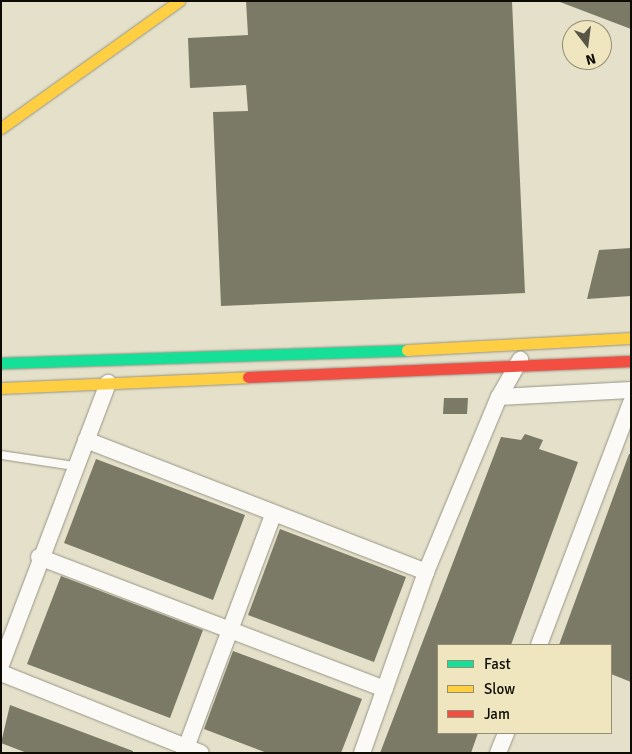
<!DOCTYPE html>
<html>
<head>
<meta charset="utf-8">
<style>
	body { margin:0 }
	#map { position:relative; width:632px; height:754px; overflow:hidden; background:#e4e0ca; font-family:Signika,sans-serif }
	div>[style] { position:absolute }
	.building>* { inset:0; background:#7b7a66 }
	.roads { filter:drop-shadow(0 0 1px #989585) drop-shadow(0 0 1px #989585) }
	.lane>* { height:8px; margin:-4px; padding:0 4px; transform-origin:4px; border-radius:4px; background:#fbfaf7 }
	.street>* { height:16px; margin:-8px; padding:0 8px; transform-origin:8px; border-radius:8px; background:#fbfaf7 }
	.fast>* { height:11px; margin:-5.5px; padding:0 5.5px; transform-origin:5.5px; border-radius:5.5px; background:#16e098 }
	.slow>* { height:11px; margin:-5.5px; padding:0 5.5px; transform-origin:5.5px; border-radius:5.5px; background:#ffcf43 }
	.jam>* { height:11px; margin:-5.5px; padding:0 5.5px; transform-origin:5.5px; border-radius:5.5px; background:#f24e42 }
	span { translate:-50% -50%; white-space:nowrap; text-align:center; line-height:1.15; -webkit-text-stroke:5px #efe6c0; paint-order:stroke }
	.frame { position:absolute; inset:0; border:2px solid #0e0b02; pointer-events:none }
	.legend { position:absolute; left:437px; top:644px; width:175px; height:90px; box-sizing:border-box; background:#efe6c0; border:1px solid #958e74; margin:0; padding:6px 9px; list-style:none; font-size:15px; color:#0e0b02 }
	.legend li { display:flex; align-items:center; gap:10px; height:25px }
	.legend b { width:25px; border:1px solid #958e74 }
	.north { position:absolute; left:562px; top:20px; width:50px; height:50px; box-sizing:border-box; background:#efe6c0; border:1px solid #958e74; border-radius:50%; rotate:165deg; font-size:14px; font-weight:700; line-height:20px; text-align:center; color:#0e0b02 }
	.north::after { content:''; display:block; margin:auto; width:18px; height:22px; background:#595648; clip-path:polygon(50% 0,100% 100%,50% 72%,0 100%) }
</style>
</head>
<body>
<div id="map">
	<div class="building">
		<i style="clip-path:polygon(246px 1px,512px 1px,525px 293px,221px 306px,213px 112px,248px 111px,246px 85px,190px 88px,188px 38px,248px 35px)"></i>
		<i style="clip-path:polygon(631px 1px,631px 29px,560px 2px,561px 1px)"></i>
		<i style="clip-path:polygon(631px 248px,631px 296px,587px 299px,599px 250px)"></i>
		<i style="clip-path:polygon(444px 398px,468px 398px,467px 414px,443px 414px)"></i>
		<i style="clip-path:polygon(525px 434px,543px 440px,539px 449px,578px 462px,511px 645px,438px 645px,438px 733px,478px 733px,471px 753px,380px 753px,501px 437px,521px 440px)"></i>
		<i style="clip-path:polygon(629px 454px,631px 454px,631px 682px,611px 674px,611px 645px,559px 645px)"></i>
		<i style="clip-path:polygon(96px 459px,245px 515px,213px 600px,64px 543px)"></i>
		<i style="clip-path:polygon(280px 529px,406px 577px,374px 662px,248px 615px)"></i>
		<i style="clip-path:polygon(61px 576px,203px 630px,170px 718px,27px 664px)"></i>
		<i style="clip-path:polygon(233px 651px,362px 699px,341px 753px,267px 753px,204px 729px)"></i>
		<i style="clip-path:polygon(10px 705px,133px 751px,133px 753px,27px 753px,1px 743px)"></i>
	</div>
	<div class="roads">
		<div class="lane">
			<i style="left:1px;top:455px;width:75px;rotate:8.5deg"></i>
		</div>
		<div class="street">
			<i style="left:499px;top:397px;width:132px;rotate:-3deg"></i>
			<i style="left:86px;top:440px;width:365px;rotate:21.2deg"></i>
			<i style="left:39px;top:557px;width:370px;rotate:20.9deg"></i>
			<i style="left:539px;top:645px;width:259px;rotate:-69.2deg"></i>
			<i style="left:1px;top:665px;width:302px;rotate:-69.2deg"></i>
			<i style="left:1px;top:673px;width:215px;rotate:21.8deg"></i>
			<i style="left:184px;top:753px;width:254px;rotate:-69.5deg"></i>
			<i style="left:362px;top:753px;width:192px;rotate:-70.5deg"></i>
			<i style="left:426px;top:572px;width:190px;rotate:-67.4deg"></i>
			<i style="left:499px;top:397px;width:43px;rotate:-60.4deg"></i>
			<i style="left:498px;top:753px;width:22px;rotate:-68deg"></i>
		</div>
		<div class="fast">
			<i style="left:1px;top:363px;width:406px;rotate:-1.8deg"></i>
		</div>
		<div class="slow">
			<i style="left:1px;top:128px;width:219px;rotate:-35.5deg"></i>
			<i style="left:407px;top:350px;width:224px;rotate:-3.1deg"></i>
			<i style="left:1px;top:388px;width:247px;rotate:-2.5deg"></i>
		</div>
		<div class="jam">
			<i style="left:248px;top:377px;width:383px;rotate:-2.4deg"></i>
		</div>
	</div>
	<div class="frame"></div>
	<ul class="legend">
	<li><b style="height:6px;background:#16e098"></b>Fast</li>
	<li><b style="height:6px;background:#ffcf43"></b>Slow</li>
	<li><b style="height:6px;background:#f24e42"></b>Jam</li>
	</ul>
	<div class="north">N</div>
</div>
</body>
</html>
